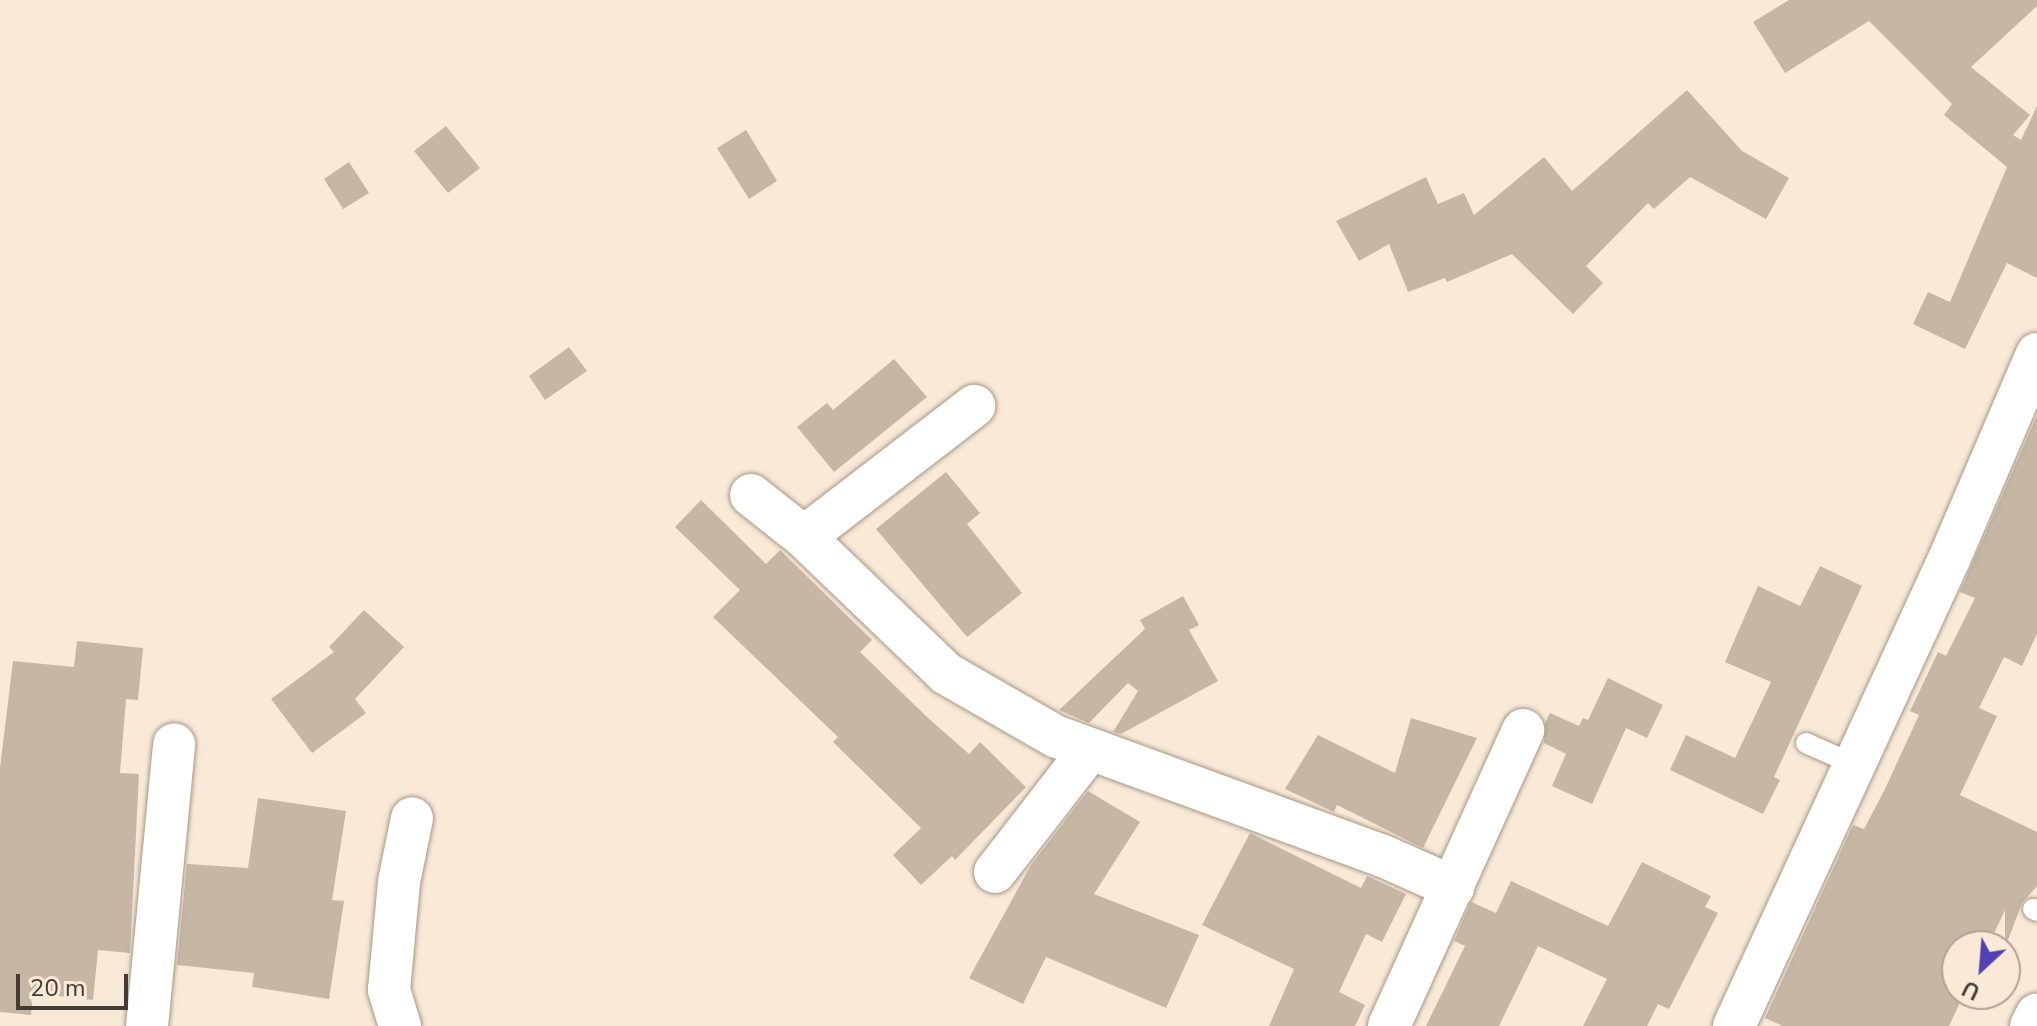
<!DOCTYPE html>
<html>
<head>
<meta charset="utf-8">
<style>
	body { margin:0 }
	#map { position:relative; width:2037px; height:1026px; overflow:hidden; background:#f9e9d7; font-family:"Nunito Sans",sans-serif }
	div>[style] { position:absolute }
	.building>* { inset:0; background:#c6b7a5 }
	.roads { filter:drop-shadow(0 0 2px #a69886) drop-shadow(0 0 2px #a69886) }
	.service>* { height:20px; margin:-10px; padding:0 10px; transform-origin:10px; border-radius:10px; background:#fff }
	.minor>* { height:42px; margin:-21px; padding:0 21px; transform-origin:21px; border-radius:21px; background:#fff }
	span { translate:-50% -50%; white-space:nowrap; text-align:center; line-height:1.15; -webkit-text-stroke:6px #f9e9d7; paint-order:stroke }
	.north { position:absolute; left:1941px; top:930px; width:80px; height:80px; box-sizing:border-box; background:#f9e9d7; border:2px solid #afa396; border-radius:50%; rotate:206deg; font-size:22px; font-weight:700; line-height:32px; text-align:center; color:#413b34 }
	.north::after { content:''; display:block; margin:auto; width:28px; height:36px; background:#5041b8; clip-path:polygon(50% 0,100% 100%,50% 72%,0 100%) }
	.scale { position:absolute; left:16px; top:974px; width:112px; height:36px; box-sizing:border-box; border:4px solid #413b34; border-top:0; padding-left:10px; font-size:24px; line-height:28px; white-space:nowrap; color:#413b34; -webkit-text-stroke:6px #f9e9d7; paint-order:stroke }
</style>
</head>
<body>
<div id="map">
	<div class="building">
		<i style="clip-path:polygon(1789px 0,2037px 0,2037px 6px,1971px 67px,2030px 115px,2013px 135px,2021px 140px,2037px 106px,2037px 278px,2007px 263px,1965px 349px,1913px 324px,1928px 292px,1950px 302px,2007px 167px,1944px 115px,1952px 104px,1869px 21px,1785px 73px,1753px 22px)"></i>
		<i style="clip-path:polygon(1687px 90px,1742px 151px,1789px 178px,1766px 219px,1690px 177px,1654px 209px,1648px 203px,1586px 266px,1603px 283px,1573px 314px,1512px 254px,1447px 282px,1445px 278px,1408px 292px,1389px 244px,1359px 261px,1336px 221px,1426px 177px,1438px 204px,1464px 193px,1474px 215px,1544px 157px,1572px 191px)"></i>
		<i style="clip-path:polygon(446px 126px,480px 168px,448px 193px,414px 151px)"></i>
		<i style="clip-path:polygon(746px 130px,777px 181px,749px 199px,717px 148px)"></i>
		<i style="clip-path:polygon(349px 162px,369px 193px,343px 209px,324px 179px)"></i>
		<i style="clip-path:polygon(569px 347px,587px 371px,545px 400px,529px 376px)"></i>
		<i style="clip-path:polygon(894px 359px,927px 397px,834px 472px,797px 427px,827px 403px,833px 410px)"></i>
		<i style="clip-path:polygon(2037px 415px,2037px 634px,2022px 666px,2004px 657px,1979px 708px,1997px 716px,1960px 795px,2037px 832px,2037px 886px,2022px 903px,2005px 948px,2005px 910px,1988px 946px,1957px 946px,1957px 994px,1964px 994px,1949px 1026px,1783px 1026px,1765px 1018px,1853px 825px,1864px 829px,1884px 791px,1919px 715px,1910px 711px,1938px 652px,1946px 656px,1975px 598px,1960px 592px)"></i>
		<i style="clip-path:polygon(946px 472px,980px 513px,967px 524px,1022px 593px,967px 637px,876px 529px)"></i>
		<i style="clip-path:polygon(701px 500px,766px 564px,780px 550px,872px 640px,860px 652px,928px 718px,969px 754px,980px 742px,1026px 787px,955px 860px,952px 856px,921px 885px,893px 855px,921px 828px,833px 742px,838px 737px,713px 617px,740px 590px,675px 527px)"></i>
		<i style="clip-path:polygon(1820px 566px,1862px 586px,1774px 777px,1780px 780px,1763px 814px,1670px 770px,1686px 735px,1735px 758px,1771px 682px,1725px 662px,1741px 625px,1758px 586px,1800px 606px)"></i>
		<i style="clip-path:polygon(1183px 596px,1199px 625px,1189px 630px,1218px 681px,1121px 734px,1113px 732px,1138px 691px,1128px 683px,1089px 723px,1059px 710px,1145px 629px,1140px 620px)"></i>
		<i style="clip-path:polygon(364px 610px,404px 647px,355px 699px,366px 713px,312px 753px,271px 699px,334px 652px,329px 647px)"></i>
		<i style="clip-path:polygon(77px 641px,143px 648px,138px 700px,126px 699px,120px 773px,139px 774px,130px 953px,98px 950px,93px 1000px,33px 993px,31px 1015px,0 1012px,0 768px,13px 661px,74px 667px)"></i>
		<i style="clip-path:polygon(1608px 678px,1663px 705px,1647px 738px,1626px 728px,1592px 804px,1552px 786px,1566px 754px,1544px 743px,1545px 723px,1550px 713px,1579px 726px,1583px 718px,1588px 720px)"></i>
		<i style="clip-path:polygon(1411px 718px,1477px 738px,1423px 848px,1337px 805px,1334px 812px,1285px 789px,1318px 735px,1395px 773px)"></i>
		<i style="clip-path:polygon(1088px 791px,1140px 822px,1094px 894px,1199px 935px,1166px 1008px,1046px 957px,1023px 1004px,969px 978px,1031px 865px)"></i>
		<i style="clip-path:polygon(258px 798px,346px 811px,332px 900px,344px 901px,329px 999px,252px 987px,254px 973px,177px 965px,187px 864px,248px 868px)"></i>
		<i style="clip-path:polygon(1250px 833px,1361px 888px,1367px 876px,1406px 894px,1382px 942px,1366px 934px,1339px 992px,1365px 1005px,1355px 1026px,1269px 1026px,1294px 969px,1202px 925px)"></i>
		<i style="clip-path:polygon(1642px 862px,1711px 896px,1705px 907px,1718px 913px,1669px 1009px,1658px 1004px,1647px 1026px,1583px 1026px,1607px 979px,1538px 946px,1499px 1026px,1426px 1026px,1465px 946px,1454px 941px,1471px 902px,1496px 913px,1511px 881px,1608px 926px)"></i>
	</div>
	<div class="roads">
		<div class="service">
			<i style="left:1806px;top:743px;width:51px;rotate:24.1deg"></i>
			<i style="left:2033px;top:909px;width:4px;rotate:27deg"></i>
		</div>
		<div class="minor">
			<i style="left:751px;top:495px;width:68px;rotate:38.4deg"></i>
			<i style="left:804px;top:537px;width:198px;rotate:43.8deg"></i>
			<i style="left:947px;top:674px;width:125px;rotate:29.9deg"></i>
			<i style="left:1055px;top:736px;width:349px;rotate:20.1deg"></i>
			<i style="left:1383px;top:856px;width:77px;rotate:23.9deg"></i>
			<i style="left:804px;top:537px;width:215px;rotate:-37.6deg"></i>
			<i style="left:995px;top:872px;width:152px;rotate:-52.2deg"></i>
			<i style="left:147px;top:1026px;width:283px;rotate:-84.5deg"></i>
			<i style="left:400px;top:1026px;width:38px;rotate:-107deg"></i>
			<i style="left:389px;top:990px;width:108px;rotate:-84.7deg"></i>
			<i style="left:399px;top:882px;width:65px;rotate:-78.5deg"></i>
			<i style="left:1389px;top:1026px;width:325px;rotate:-65.6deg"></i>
			<i style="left:1734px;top:1026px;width:516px;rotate:-65.27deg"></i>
			<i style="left:1950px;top:557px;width:221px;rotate:-66.8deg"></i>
			<i style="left:2031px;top:1026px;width:13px;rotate:-63deg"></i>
		</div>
	</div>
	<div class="north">U</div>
	<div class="scale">20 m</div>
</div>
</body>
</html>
